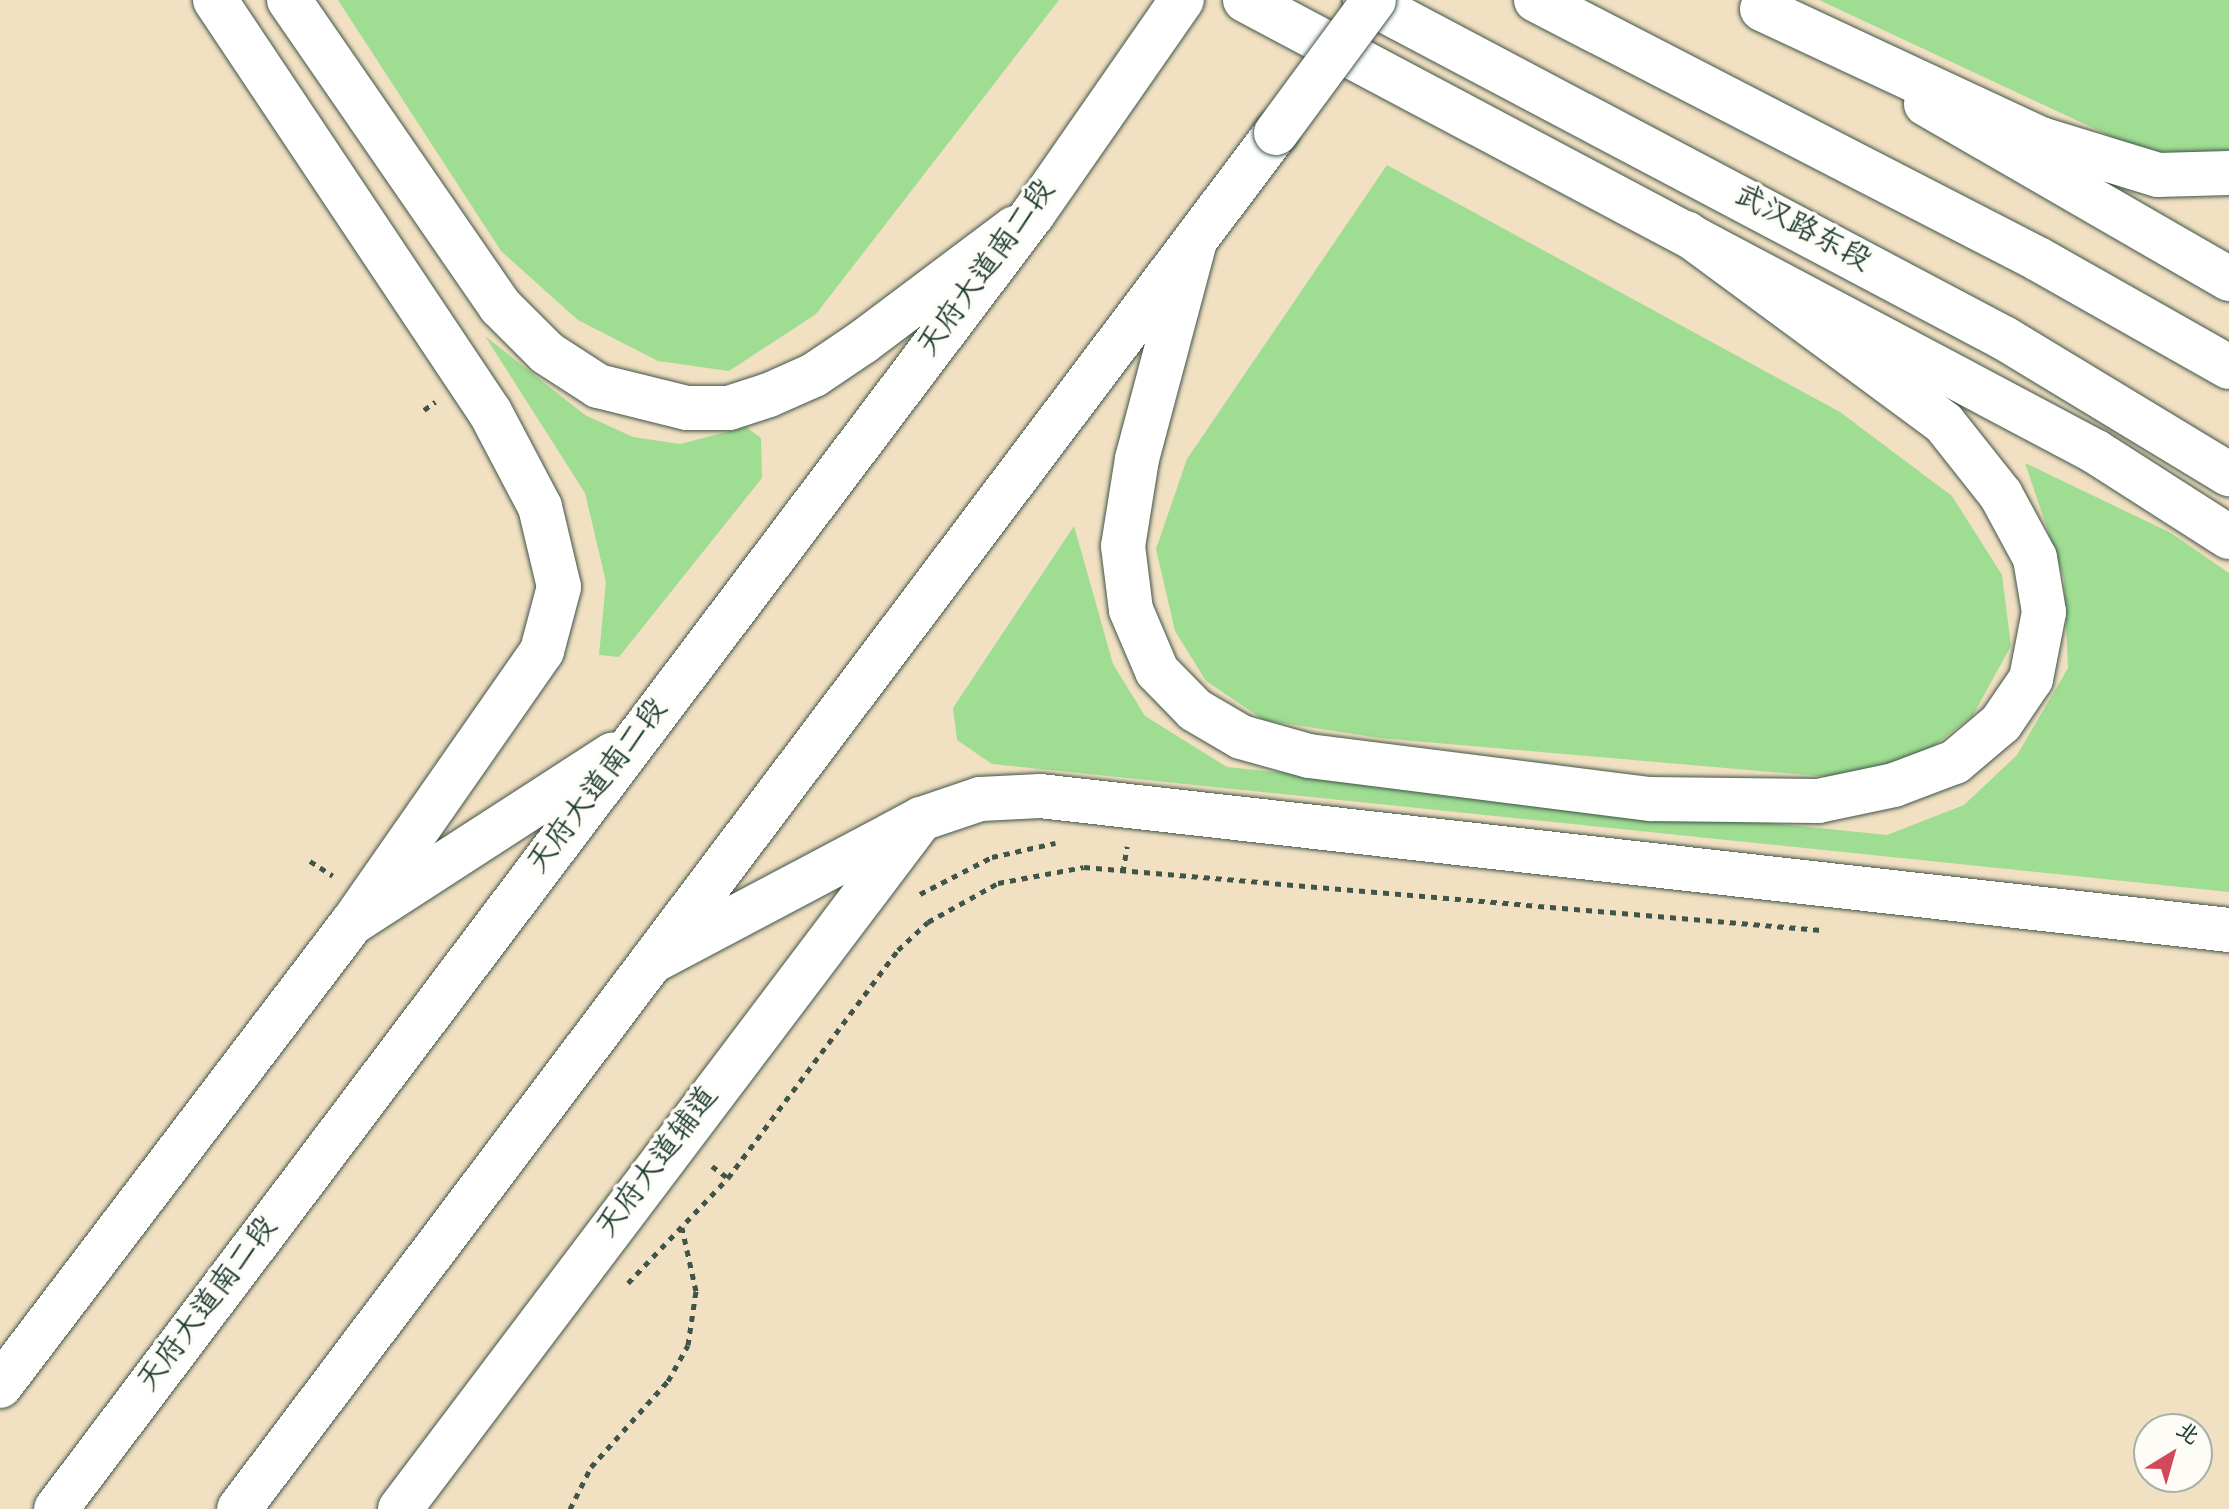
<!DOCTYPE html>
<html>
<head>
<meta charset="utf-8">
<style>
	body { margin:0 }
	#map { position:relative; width:2229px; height:1509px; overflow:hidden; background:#f2e0c2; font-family:"Gochi Hand","LXGW WenKai TC",sans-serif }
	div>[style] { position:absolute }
	.green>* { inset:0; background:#9fdd92 }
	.path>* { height:5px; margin-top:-2.5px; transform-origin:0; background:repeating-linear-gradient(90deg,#3f5549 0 6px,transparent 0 12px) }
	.roads { filter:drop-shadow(0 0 2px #3f5549) drop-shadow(0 0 2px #3f5549) }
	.tertiary>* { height:44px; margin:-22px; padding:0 22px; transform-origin:22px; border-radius:22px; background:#fff }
	.secondary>* { height:44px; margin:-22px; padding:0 22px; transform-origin:22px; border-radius:22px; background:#fff }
	.primary>* { height:44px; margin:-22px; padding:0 22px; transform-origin:22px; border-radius:22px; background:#fff }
	.trunk>* { height:44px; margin:-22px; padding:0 22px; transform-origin:22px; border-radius:22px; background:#fff }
	.bridges { filter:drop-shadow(0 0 2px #3f5549) drop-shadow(0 0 2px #3f5549) }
	.trunk-bridge>* { height:44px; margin:-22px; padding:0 22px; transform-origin:22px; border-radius:22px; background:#fff }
	span { translate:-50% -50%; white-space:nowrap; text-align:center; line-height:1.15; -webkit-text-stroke:7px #fdfcf7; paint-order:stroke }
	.street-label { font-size:30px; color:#1f3d34 }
	.north { position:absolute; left:2133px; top:1413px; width:80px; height:80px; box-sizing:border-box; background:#fdfcf7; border:2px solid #a4b0a9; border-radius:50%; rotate:37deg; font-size:22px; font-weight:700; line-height:32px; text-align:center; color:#1f3d34 }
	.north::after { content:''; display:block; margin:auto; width:28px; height:36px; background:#d1495b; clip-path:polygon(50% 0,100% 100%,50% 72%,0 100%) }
</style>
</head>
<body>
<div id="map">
	<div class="green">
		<i style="clip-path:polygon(338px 0,1059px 0,816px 314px,729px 371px,658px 361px,578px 320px,501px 251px)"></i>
		<i style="clip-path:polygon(1819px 0,2229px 0,2229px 150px,2153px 156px)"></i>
		<i style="clip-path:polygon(1387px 165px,1840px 412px,1952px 496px,2002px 575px,2011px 646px,1973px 715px,1921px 756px,1830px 777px,1379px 738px,1264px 720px,1206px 681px,1175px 631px,1156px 549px,1187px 459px)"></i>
		<i style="clip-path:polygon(485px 336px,585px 415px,633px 437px,680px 444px,746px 427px,761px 438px,762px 478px,619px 657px,599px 655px,606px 582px,585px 493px)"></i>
		<i style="clip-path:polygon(2025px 463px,2171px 533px,2229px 573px,2229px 892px,992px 764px,957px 740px,953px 708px,1074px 526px,1113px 664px,1145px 716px,1227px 767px,1887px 835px,1964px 805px,2017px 755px,2068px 668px,2064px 578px)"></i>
	</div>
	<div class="path">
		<i style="left:424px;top:410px;width:14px;rotate:-36deg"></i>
		<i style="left:310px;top:861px;width:27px;rotate:33deg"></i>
		<i style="left:1123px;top:872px;width:26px;rotate:-81deg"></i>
		<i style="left:920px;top:894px;width:81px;rotate:-27.2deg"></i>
		<i style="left:992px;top:857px;width:65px;rotate:-12.5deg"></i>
		<i style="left:712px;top:1166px;width:20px;rotate:37deg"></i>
		<i style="left:628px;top:1283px;width:145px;rotate:-46.4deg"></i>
		<i style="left:728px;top:1178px;width:284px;rotate:-53.3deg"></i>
		<i style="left:898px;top:950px;width:41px;rotate:-43deg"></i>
		<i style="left:928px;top:922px;width:80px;rotate:-29.1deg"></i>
		<i style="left:998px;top:883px;width:87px;rotate:-10.5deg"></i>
		<i style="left:1084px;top:867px;width:740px;rotate:4.89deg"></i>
		<i style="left:570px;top:1509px;width:47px;rotate:-63.4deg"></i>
		<i style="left:591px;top:1467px;width:115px;rotate:-48.2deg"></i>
		<i style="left:668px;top:1381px;width:41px;rotate:-60.9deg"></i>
		<i style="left:688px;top:1345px;width:55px;rotate:-81.6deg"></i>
		<i style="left:696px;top:1291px;width:65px;rotate:-102.5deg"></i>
	</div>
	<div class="roads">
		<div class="tertiary">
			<i style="left:0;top:1386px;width:582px;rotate:-52.76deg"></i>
			<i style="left:400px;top:1509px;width:865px;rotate:-52.94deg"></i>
		</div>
		<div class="secondary">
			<i style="left:1245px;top:0;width:964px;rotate:27.97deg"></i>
			<i style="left:2096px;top:452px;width:158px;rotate:32.6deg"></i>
			<i style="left:1926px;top:104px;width:350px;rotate:30deg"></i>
		</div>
		<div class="primary">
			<i style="left:215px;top:0;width:495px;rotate:56.3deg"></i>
			<i style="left:490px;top:412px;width:107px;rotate:62.2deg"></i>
			<i style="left:540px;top:507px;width:82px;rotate:76.6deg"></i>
			<i style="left:559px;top:587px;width:66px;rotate:104.9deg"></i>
			<i style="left:542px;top:651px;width:332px;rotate:124.9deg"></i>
			<i style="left:289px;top:0;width:372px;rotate:55.4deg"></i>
			<i style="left:500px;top:306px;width:66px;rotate:45deg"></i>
			<i style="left:547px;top:353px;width:61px;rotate:32.9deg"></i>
			<i style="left:598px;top:386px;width:92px;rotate:13.9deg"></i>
			<i style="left:687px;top:408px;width:42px"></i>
			<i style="left:729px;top:408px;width:42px;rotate:-18deg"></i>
			<i style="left:769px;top:395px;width:49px;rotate:-24deg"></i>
			<i style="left:814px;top:375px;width:59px;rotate:-34deg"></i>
			<i style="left:863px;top:342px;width:190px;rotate:-36.9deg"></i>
			<i style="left:1762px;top:9px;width:308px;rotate:25deg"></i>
			<i style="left:2041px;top:139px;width:122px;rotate:17.1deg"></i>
			<i style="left:2158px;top:175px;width:71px;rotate:-1.6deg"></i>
			<i style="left:1195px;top:241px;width:226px;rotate:104.9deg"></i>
			<i style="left:1137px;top:459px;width:88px;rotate:99.1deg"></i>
			<i style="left:1123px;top:546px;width:64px;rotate:82.9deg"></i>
			<i style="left:1131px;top:610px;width:66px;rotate:66.9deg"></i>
			<i style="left:1157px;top:671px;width:54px;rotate:45.7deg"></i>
			<i style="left:1195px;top:710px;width:53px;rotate:30.4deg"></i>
			<i style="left:1241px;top:737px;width:71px;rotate:15.6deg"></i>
			<i style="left:1309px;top:756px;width:345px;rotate:7.2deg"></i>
			<i style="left:1651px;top:799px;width:167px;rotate:0.7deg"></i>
			<i style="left:1818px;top:801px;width:78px;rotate:-11.9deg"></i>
			<i style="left:1894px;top:785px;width:65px;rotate:-20.7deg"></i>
			<i style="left:1955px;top:762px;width:60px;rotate:-40.3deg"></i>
			<i style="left:2001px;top:723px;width:53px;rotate:-55.7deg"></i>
			<i style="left:2031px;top:679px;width:68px;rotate:-79deg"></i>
			<i style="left:2044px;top:612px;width:55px;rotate:-99.5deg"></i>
			<i style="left:2035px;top:558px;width:72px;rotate:-118.4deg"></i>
			<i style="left:2001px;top:495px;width:92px;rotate:-128.4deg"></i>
			<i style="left:1944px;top:423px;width:320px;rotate:-143.6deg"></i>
			<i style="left:651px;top:962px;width:306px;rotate:-27.9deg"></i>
			<i style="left:921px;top:819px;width:62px;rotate:-18.7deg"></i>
			<i style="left:980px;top:799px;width:60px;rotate:-2.9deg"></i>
			<i style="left:1040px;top:796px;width:1197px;rotate:6.43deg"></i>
		</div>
		<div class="trunk">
			<i style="left:1365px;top:0;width:723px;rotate:27.88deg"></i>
			<i style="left:2004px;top:338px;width:263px;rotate:31.2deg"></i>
			<i style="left:1536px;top:0;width:565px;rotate:27.29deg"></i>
			<i style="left:2038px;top:259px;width:219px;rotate:29.5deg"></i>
			<i style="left:352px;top:923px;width:310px;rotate:-32.9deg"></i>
			<i style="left:56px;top:1509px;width:1622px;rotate:-52.97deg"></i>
			<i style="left:1033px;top:214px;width:261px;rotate:-55.2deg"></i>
			<i style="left:239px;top:1509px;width:1723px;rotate:-53deg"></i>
		</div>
	</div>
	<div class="bridges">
		<div class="trunk-bridge">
			<i style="left:1276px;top:133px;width:165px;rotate:-53.6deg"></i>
		</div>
	</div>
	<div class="street-label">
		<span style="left:1801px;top:231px;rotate:28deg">武汉路东段</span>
		<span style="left:989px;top:270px;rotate:-54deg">天府大道南二段</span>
		<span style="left:600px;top:788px;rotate:-53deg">天府大道南二段</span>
		<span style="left:660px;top:1164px;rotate:-53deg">天府大道辅道</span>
		<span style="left:210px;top:1306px;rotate:-53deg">天府大道南二段</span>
	</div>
	<div class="north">北</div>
</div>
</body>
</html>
